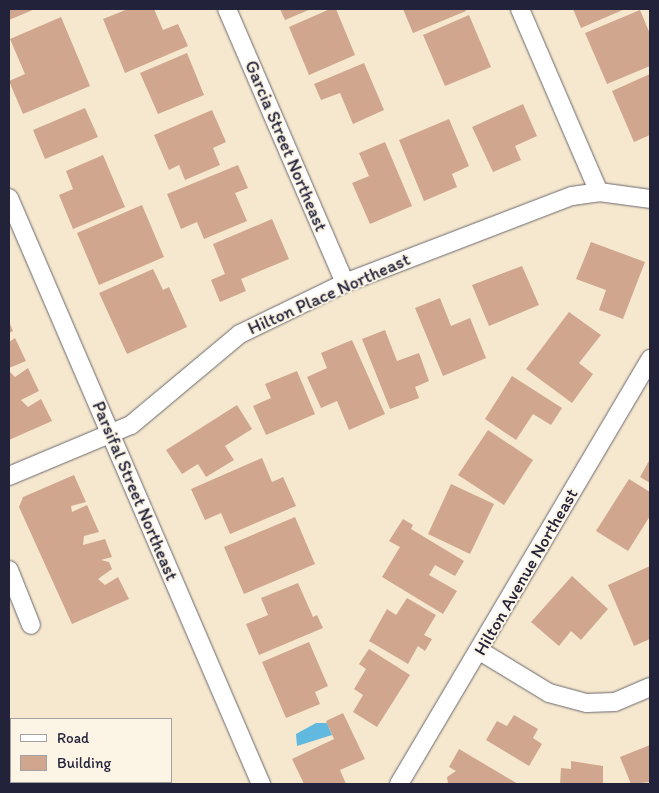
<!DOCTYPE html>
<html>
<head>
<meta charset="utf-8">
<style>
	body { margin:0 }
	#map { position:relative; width:659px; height:793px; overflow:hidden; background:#f5e8ce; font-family:Itim,sans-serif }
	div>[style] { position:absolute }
	.water>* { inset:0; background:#62b9df }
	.building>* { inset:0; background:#d1a68f }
	.roads { filter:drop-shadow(0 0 1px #6c676e) drop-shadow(0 0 1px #6c676e) }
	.street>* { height:18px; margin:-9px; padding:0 9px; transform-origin:9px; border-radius:9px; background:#fff }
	span { translate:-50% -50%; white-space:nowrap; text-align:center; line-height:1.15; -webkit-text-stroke:4px #fcf5e5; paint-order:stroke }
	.street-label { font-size:18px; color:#22223b }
	.frame { position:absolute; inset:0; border:10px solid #22223b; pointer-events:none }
	.legend { position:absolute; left:10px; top:718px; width:162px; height:65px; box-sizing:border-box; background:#fcf5e5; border:1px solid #a5a1a1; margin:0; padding:6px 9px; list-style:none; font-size:15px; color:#22223b }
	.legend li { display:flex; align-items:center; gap:10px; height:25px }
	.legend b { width:25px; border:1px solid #a5a1a1 }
</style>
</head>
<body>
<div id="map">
	<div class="water">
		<i style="clip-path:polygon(316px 723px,327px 723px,332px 735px,297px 746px,296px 734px)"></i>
	</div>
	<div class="building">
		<i style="clip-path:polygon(9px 9px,35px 9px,9px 20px)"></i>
		<i style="clip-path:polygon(128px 9px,154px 9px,163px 30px,178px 24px,188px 46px,125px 73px,103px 19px)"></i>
		<i style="clip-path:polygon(280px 9px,311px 9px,285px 20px)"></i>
		<i style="clip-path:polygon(330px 9px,336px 9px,355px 55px,309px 75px,289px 27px)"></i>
		<i style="clip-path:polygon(403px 9px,465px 9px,466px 11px,413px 33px)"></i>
		<i style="clip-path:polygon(573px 9px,625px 9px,581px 28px)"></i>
		<i style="clip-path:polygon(640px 10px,650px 34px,650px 66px,607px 84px,585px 33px)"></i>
		<i style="clip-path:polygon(469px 15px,491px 67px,445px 86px,423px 35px)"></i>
		<i style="clip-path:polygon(61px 17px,90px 86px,23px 114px,9px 81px,25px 74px,10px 39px)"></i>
		<i style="clip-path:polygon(187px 53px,204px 95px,158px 114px,140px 73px)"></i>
		<i style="clip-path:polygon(364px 63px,384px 110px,353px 124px,340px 93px,321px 100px,314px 84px)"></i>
		<i style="clip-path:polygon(650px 74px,650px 135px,634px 142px,612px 91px)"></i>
		<i style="clip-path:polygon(523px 104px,537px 136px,515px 146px,521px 160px,493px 172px,472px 127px)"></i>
		<i style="clip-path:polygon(85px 108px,98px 137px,45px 159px,33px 130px)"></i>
		<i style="clip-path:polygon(212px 110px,226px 142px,213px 148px,220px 165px,185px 180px,179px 165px,169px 170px,154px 135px)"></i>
		<i style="clip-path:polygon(449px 119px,469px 166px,452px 174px,457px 187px,424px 201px,399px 140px)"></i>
		<i style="clip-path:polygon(385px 142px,412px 206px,370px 224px,352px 183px,369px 176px,359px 153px)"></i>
		<i style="clip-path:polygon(103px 155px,125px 207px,73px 229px,59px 195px,73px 189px,66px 171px)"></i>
		<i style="clip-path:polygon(238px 165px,248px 188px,235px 193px,247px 221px,204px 239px,197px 222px,181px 229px,167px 194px)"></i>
		<i style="clip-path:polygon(142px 205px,164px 257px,99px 285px,77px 233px)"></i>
		<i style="clip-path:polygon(272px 219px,289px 259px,241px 279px,246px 291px,220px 302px,211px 280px,225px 274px,213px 244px)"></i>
		<i style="clip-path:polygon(591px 242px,645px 262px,623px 319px,599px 310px,606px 290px,576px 279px)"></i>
		<i style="clip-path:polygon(522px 266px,539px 305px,489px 326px,472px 285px)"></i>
		<i style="clip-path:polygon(153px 269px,163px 290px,169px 287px,187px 327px,127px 354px,99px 293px)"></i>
		<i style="clip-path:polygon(440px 298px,451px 326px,470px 318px,486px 358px,443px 376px,415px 308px)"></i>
		<i style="clip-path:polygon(569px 312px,601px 335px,579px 363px,593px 374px,572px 403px,526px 369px)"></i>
		<i style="clip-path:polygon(9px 322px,13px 331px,9px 333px)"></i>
		<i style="clip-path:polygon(385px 330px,397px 361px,419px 353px,429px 381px,415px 387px,419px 398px,390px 409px,362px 339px)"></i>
		<i style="clip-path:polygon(15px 338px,26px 361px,9px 368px,9px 342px)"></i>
		<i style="clip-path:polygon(352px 340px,385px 414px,349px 430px,337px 401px,321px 408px,307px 377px,327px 368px,321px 353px)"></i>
		<i style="clip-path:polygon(28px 368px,39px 391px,21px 400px,28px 407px,41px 399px,52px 421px,9px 440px,9px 371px,15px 377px)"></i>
		<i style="clip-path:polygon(297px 371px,315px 414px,266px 435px,253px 406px,271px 398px,265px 384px)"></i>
		<i style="clip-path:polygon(512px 376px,562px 408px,551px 425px,533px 414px,516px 440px,485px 419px)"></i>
		<i style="clip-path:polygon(237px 405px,252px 429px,225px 446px,234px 460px,206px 477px,198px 464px,182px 474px,166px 450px)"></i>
		<i style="clip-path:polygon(488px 430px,533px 460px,504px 505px,458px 475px)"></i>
		<i style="clip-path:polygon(262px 458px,272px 482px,283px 477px,296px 506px,230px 534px,221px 513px,205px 520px,191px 489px)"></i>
		<i style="clip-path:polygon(650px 459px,650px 483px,640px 477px)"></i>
		<i style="clip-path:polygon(74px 475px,86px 502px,71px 506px,72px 512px,87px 505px,99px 532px,84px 536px,83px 545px,105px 539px,112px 557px,101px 560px,109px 562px,112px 569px,98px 579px,105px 585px,118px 577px,129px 599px,72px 624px,19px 507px,23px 497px)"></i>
		<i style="clip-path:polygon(629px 479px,650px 492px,650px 516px,628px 551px,596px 531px)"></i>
		<i style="clip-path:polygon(451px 484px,494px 504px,470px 554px,428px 534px)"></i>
		<i style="clip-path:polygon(295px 517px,315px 564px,244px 594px,224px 547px)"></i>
		<i style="clip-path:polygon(403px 519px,413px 525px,411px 529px,464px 561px,455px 576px,435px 565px,429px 575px,457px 591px,443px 614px,382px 577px,400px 547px,389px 541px)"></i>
		<i style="clip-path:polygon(650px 566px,650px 639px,634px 646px,608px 585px)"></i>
		<i style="clip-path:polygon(572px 576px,608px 609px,581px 640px,571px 631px,559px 646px,531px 622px)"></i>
		<i style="clip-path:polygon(298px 583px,313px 617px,317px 615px,323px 628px,259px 655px,246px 624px,268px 615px,261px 598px)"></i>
		<i style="clip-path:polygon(407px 598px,436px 615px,424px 635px,432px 639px,425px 651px,418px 646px,408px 664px,369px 641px,387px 609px,396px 615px)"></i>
		<i style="clip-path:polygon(309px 642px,328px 686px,315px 692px,320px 704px,286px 718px,262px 662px)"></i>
		<i style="clip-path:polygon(369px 649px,410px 675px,377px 727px,353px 712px,363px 695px,354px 689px,366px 669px,359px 664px)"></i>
		<i style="clip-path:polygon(343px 713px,365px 759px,340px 770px,346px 784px,304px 784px,292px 759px,334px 739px,326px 721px)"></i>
		<i style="clip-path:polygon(514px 715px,538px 729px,533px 738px,542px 744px,529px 766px,486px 740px,497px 721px,507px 726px)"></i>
		<i style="clip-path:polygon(650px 745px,650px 782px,631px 784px,620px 757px)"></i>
		<i style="clip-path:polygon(459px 749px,518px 784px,448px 784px,447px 777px,456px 771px,449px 767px)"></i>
		<i style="clip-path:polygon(571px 761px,603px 766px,603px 784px,560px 784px,561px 768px,571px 769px)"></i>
		<i style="clip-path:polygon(12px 782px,171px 782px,169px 784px)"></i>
	</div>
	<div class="roads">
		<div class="street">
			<i style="left:227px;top:9px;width:298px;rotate:66.7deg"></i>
			<i style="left:520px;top:9px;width:199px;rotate:66.7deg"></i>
			<i style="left:9px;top:198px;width:638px;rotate:66.73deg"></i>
			<i style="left:9px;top:476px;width:132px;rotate:-22.7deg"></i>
			<i style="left:131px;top:425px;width:142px;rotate:-39.9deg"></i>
			<i style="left:240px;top:334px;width:117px;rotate:-25.9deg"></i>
			<i style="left:345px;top:283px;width:243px;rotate:-21deg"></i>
			<i style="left:572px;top:196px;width:27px;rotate:-8deg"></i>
			<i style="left:599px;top:192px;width:51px;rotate:7.8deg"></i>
			<i style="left:9px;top:570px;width:59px;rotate:68.2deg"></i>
			<i style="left:480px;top:651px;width:81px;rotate:31.3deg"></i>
			<i style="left:549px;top:693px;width:39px;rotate:15deg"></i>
			<i style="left:587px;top:703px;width:28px;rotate:-2deg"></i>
			<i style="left:615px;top:702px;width:38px;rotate:-23deg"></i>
			<i style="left:399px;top:784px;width:494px;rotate:-59.4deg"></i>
		</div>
	</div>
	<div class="street-label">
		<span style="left:286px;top:146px;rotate:67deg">Garcia Street Northeast</span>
		<span style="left:329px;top:294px;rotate:-24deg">Hilton Place Northeast</span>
		<span style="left:135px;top:491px;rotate:67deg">Parsifal Street Northeast</span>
		<span style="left:526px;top:572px;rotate:-60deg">Hilton Avenue Northeast</span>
	</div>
	<div class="frame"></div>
	<ul class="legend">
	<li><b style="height:6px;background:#fff"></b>Road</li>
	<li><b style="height:14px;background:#d1a68f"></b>Building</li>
	</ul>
</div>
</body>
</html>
